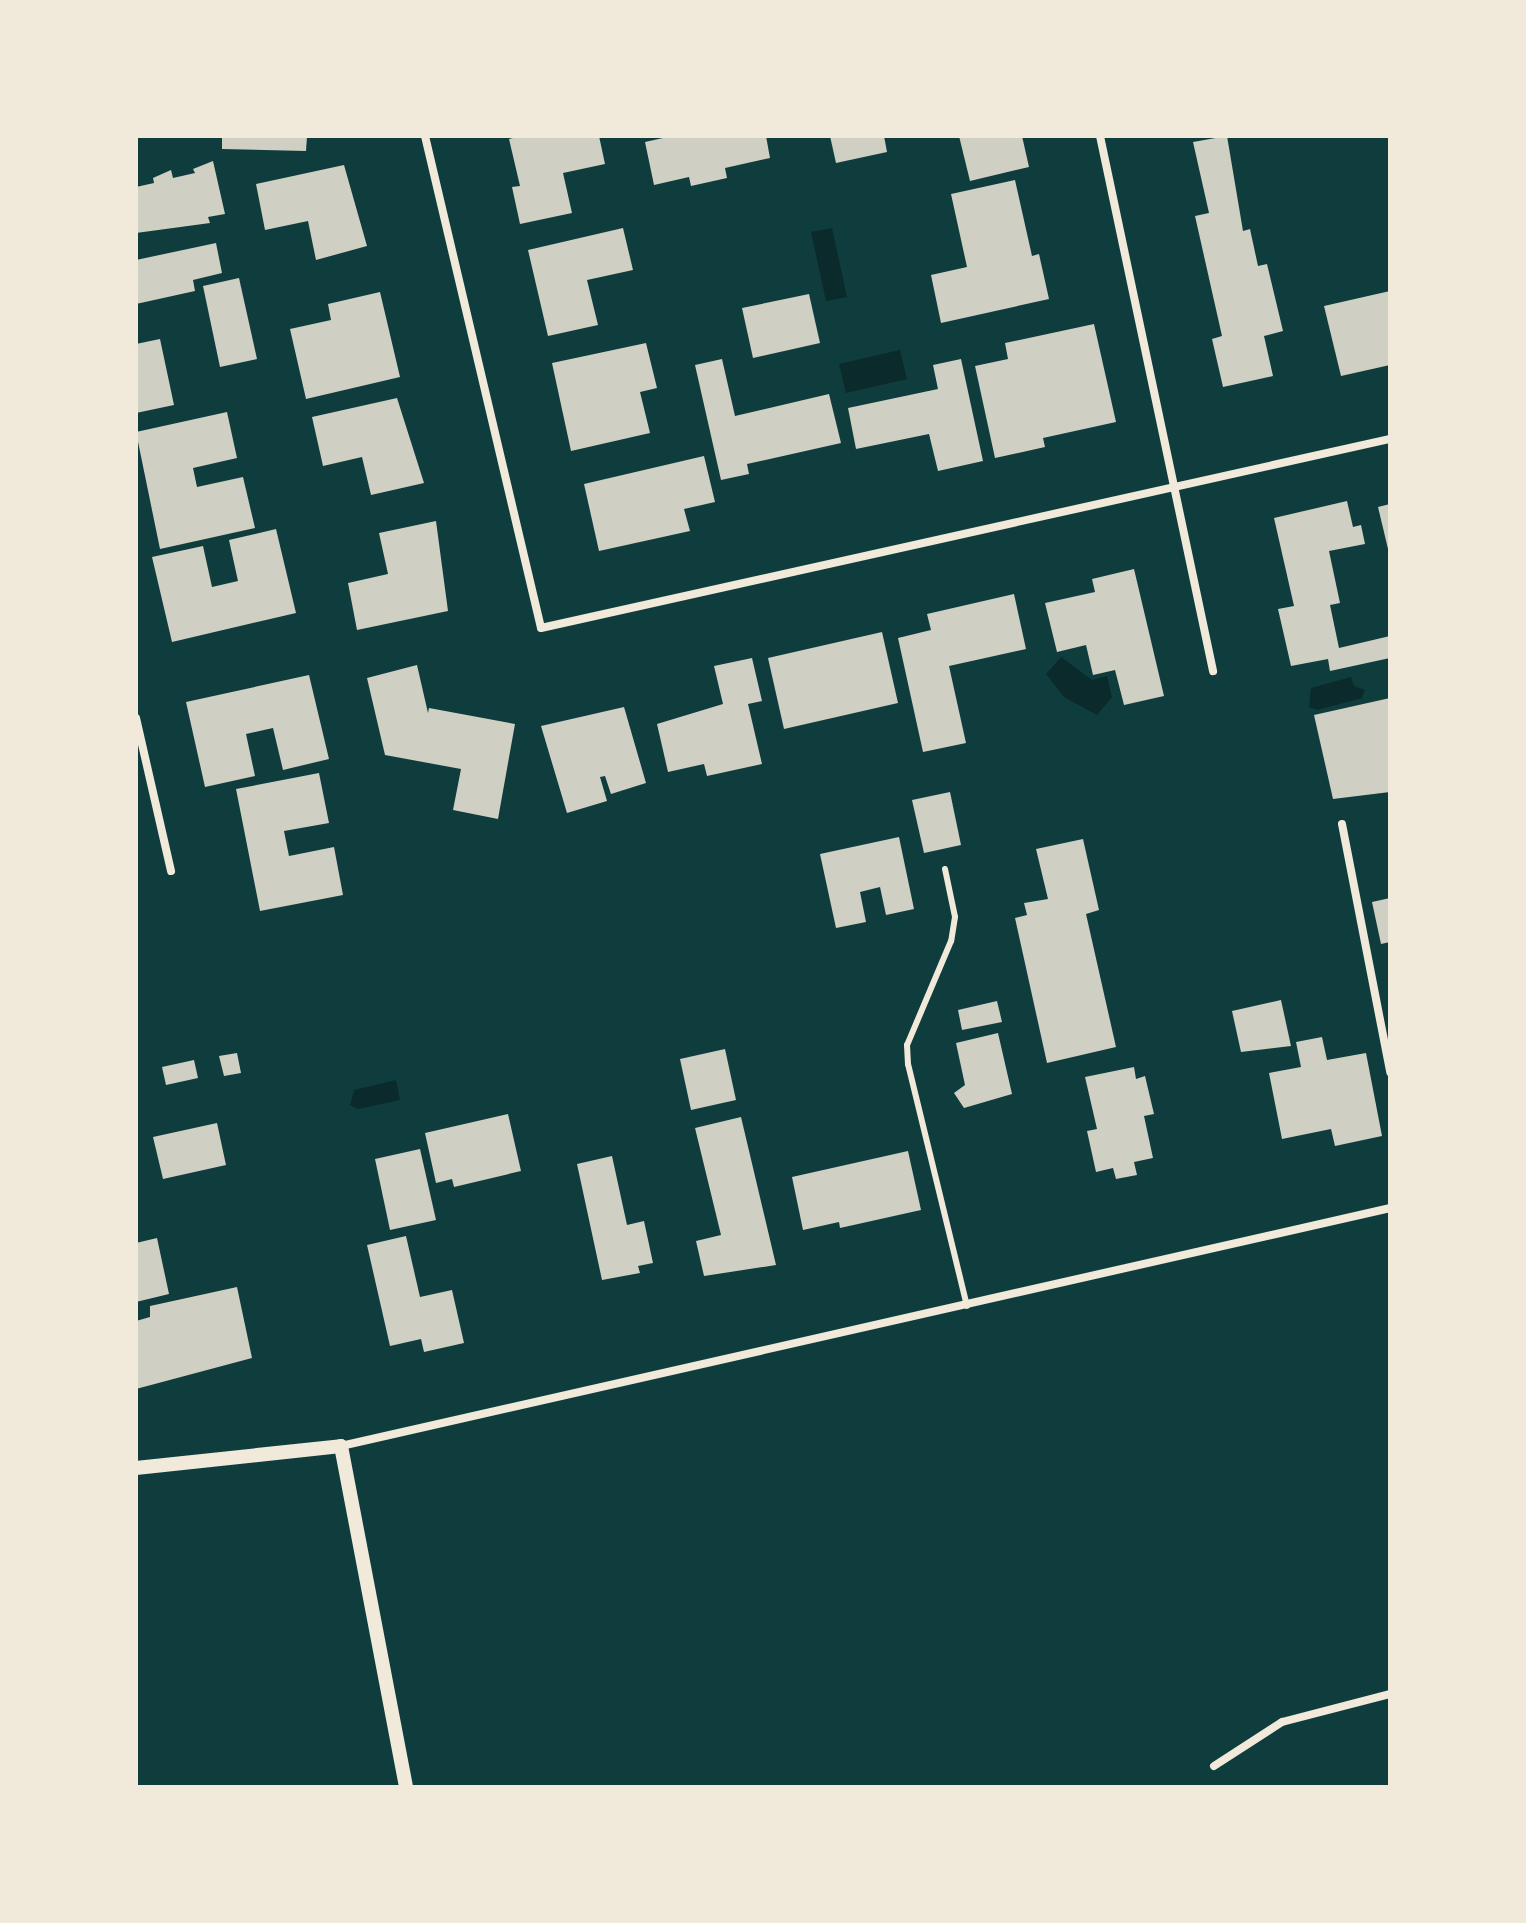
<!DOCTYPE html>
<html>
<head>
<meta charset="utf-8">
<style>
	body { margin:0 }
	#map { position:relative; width:1526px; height:1923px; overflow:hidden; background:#0f3d3e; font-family:Helvetica,sans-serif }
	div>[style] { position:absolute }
	.water>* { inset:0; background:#0a2a2b }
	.building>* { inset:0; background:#cfcfc3 }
	.service>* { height:6px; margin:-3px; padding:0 3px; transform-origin:3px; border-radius:3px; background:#f1e9da }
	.minor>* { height:8px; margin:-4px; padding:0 4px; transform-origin:4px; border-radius:4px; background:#f1e9da }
	.tertiary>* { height:14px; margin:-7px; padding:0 7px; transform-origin:7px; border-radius:7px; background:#f1e9da }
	span { translate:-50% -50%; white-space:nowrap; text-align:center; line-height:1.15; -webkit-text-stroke:7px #f1e9da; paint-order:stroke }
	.frame { position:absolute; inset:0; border:138px solid #f1e9da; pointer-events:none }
</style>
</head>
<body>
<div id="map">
	<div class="water">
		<i style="clip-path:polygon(832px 228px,847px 297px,826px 301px,811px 232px)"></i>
		<i style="clip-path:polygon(900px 350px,907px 379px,846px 393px,839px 364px)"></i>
		<i style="clip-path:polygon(1061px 657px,1092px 680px,1107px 676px,1112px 697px,1097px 715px,1064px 697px,1046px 674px)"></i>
		<i style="clip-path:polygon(1351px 677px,1354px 686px,1365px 690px,1362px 698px,1317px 710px,1309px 707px,1311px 688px)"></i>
		<i style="clip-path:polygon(396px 1080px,400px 1100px,358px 1109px,350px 1105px,354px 1090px)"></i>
	</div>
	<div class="building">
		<i style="clip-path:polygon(222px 136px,307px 136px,306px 151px,222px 149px)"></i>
		<i style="clip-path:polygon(521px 136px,599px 136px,605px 164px,563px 173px,572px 213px,520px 224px,512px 187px,520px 186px,509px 139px)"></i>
		<i style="clip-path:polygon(672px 136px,766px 136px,770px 158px,725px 168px,727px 178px,691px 186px,689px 177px,654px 185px,645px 142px)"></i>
		<i style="clip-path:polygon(830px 136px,884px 136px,887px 152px,836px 163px)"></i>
		<i style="clip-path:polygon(959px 136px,1022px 136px,1029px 167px,970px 181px)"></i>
		<i style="clip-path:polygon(1227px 136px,1243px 231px,1250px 229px,1258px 266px,1267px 264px,1283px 331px,1264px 336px,1273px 376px,1223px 387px,1212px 339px,1222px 336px,1195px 216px,1209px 213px,1193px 142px)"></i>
		<i style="clip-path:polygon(213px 161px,225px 214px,208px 217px,210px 223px,136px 233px,136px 187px,154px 183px,153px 178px,171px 170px,173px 178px,195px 173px,193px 169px)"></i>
		<i style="clip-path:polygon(344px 165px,367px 246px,316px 260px,308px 221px,265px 230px,256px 184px)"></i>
		<i style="clip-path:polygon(1015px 180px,1032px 256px,1039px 254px,1049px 299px,941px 323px,931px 275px,967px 267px,951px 194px)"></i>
		<i style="clip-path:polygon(623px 228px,633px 270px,587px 280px,598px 325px,548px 336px,528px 250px)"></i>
		<i style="clip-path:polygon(216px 243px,222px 273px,193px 280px,195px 291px,136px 304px,136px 260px)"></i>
		<i style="clip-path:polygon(239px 278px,257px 359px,220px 367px,203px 286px)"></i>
		<i style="clip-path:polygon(1390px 291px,1390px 365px,1341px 376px,1324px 306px)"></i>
		<i style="clip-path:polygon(380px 292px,400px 377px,306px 399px,290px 329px,331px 320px,328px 304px)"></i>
		<i style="clip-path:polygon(809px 294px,820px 343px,753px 358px,742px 308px)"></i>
		<i style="clip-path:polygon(1094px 324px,1116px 422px,1043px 438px,1045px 447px,995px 458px,975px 366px,1008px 359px,1005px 343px)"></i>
		<i style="clip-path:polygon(160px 339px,174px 405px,136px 413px,136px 344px)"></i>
		<i style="clip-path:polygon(646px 343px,657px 388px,640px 392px,650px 433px,571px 451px,552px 363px)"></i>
		<i style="clip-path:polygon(722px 359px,735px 416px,829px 394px,841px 443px,747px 464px,749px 474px,721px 480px,695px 365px)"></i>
		<i style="clip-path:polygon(961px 359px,983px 461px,938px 471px,929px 434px,856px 449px,848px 408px,938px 389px,933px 365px)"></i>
		<i style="clip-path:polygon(397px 398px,424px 483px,371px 495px,362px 457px,323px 466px,312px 417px)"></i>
		<i style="clip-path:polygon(227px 412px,237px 458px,193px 468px,197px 487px,243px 477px,255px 528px,160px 549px,136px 432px)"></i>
		<i style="clip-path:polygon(704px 456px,715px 502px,684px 509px,690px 531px,599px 551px,584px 484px)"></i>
		<i style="clip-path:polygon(1347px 501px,1353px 527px,1361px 525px,1365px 544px,1329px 551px,1340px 603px,1330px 605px,1339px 648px,1390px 636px,1390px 658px,1330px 671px,1328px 659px,1291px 666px,1278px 609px,1294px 606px,1274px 518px)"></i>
		<i style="clip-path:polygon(1390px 504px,1390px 552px,1389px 553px,1378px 507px)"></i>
		<i style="clip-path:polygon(436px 521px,448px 611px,357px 630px,348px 583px,388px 574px,379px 533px)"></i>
		<i style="clip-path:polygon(276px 529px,296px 613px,172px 642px,152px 557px,203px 546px,212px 587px,238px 581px,229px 540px)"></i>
		<i style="clip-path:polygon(1134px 569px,1164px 696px,1124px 705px,1115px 670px,1093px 675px,1086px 645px,1057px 652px,1045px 603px,1095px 592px,1092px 579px)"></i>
		<i style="clip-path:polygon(1014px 594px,1026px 649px,949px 666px,966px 743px,923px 752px,898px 638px,931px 630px,927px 614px)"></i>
		<i style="clip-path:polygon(882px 632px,898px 703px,784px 729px,768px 658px)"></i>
		<i style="clip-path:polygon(752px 658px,762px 701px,748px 704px,762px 764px,707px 776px,704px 764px,668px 772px,657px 724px,723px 704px,714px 666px)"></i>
		<i style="clip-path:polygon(417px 665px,428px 713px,429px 708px,515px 724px,498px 819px,453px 810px,461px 769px,385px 755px,367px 678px)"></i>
		<i style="clip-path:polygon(309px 675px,329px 759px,283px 770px,273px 728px,246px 734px,255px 776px,205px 787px,186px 702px)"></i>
		<i style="clip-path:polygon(1390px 698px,1390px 792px,1333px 799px,1314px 715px)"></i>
		<i style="clip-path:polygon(624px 707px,646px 783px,611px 794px,605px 776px,600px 777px,607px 801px,567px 813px,541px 726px)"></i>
		<i style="clip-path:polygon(319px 773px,329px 823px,284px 831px,289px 856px,334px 847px,343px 895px,260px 911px,236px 789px)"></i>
		<i style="clip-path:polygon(950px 792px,961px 845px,924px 853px,912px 800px)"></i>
		<i style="clip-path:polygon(899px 837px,914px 909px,886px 915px,880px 887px,860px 892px,866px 922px,836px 928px,820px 854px)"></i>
		<i style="clip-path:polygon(1083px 839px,1099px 910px,1086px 914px,1116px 1047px,1047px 1063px,1015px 918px,1027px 915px,1024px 903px,1048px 899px,1036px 849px)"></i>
		<i style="clip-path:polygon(1390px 898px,1390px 942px,1381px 944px,1372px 902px)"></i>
		<i style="clip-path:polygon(1281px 1000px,1291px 1046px,1241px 1052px,1232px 1011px)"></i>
		<i style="clip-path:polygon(997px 1001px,1002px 1022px,962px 1030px,958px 1010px)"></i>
		<i style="clip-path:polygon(998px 1033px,1012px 1094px,964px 1108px,954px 1093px,965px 1085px,956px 1043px)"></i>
		<i style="clip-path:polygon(1322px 1037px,1327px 1060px,1366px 1053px,1382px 1136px,1335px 1146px,1331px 1129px,1282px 1139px,1269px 1073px,1301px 1067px,1296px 1042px)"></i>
		<i style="clip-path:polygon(725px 1049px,736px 1100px,691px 1110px,680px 1059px)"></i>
		<i style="clip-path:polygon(237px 1053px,241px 1073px,224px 1076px,219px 1056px)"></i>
		<i style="clip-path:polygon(194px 1060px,198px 1078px,166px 1085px,162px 1067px)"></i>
		<i style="clip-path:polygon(1134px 1067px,1136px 1079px,1145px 1076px,1154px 1114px,1144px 1116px,1153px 1158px,1134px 1162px,1137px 1175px,1116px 1179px,1113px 1168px,1096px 1172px,1087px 1131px,1097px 1129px,1085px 1077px)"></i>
		<i style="clip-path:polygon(508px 1114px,521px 1171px,454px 1187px,452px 1179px,436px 1183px,425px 1133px)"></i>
		<i style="clip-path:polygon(741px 1117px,776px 1265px,704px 1276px,696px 1241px,721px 1235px,695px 1128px)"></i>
		<i style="clip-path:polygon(217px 1123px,226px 1165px,163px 1179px,153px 1137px)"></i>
		<i style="clip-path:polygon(420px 1149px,436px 1220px,390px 1230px,375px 1159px)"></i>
		<i style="clip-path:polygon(908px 1151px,921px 1210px,840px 1228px,839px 1222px,803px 1230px,792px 1177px)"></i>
		<i style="clip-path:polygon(612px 1156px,627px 1225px,644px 1221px,653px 1263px,638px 1266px,640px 1273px,602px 1280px,577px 1164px)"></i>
		<i style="clip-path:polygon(406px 1236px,420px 1297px,452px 1290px,464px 1343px,424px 1352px,421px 1339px,390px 1346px,367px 1245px)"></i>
		<i style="clip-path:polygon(157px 1238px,169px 1294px,136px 1302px,136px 1243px)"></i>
		<i style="clip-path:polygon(237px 1287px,252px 1358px,136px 1389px,136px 1321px,150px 1317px,150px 1306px)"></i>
	</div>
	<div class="service">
		<i style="left:945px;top:869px;width:49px;rotate:78.2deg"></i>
		<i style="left:955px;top:917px;width:24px;rotate:99deg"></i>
		<i style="left:951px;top:941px;width:113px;rotate:112.9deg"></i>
		<i style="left:907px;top:1045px;width:19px;rotate:87deg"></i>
		<i style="left:908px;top:1064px;width:249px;rotate:76.3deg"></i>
	</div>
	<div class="minor">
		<i style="left:425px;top:136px;width:505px;rotate:76.73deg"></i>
		<i style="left:541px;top:628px;width:870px;rotate:-12.55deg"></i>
		<i style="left:1100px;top:136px;width:547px;rotate:78.07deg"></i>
		<i style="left:136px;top:718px;width:157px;rotate:77.1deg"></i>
		<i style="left:1342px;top:824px;width:253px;rotate:79deg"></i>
		<i style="left:341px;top:1446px;width:1076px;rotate:-12.78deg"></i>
		<i style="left:1214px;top:1766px;width:81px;rotate:-32.9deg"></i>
		<i style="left:1282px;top:1722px;width:112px;rotate:-14.5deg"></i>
	</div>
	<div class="tertiary">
		<i style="left:136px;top:1468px;width:206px;rotate:-6.1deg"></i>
		<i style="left:341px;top:1446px;width:347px;rotate:79.2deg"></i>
	</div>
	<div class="frame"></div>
</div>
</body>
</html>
